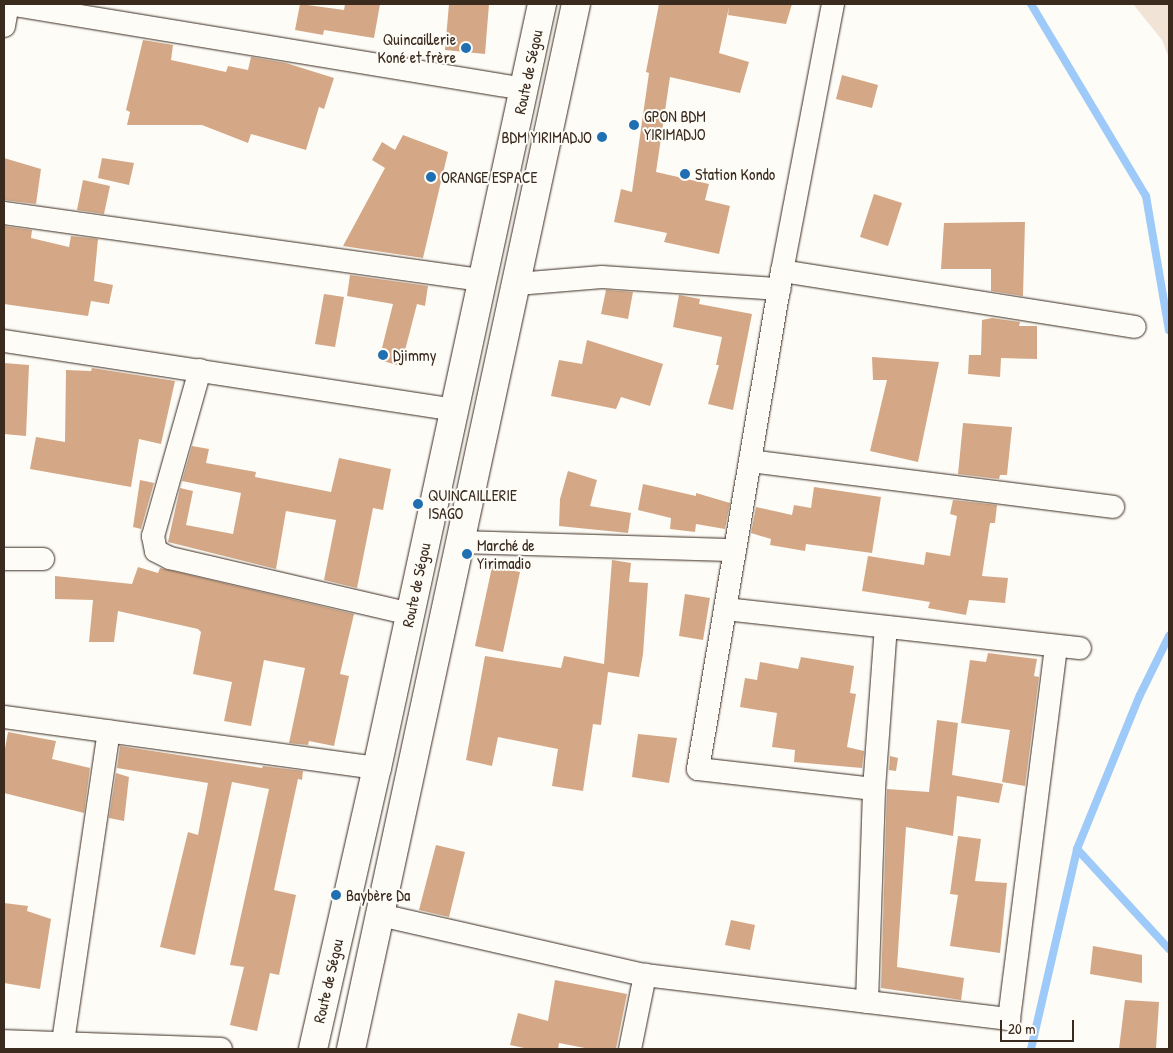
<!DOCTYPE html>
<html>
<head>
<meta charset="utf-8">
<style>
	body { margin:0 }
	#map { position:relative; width:1173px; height:1053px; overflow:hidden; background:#fdfcf7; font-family:"Patrick Hand",sans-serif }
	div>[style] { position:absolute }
	.built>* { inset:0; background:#f1e3d5 }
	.stream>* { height:8px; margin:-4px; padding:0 4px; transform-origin:4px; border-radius:4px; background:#9dcaf8 }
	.building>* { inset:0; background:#d4a886 }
	.roads { filter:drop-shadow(0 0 1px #3b2a1e) drop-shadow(0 0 1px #3b2a1e) }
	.street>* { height:22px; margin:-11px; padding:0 11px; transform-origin:11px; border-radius:11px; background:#fdfcf7 }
	.highway>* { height:28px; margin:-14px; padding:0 14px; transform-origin:14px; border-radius:14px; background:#fdfcf7 }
	.dots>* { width:14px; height:14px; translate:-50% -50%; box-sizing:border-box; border:2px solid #fdfcf7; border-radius:50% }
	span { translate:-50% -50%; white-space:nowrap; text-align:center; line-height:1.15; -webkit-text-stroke:4px #fdfcf7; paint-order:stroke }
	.poi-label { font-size:16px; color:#3b2a1e }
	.right { translate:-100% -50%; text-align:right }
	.left { translate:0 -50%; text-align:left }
	.street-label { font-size:16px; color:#3b2a1e }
	.frame { position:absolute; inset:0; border:5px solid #3b2a1e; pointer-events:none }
	.scale { position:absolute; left:1000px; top:1020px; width:74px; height:22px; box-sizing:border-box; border:2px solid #3b2a1e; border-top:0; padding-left:6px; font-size:15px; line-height:18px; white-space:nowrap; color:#3b2a1e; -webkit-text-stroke:4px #fdfcf7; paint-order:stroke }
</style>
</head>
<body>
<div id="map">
	<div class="built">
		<i style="clip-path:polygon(1133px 4px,1169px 4px,1169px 58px,1162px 40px)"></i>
	</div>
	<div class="stream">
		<i style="left:1031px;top:4px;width:224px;rotate:59.1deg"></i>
		<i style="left:1146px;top:196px;width:136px;rotate:80.3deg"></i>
		<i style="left:1077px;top:849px;width:136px;rotate:47.4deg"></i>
		<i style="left:1031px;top:1049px;width:205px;rotate:-77deg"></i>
		<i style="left:1077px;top:849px;width:166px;rotate:-67.8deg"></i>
		<i style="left:1140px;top:695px;width:66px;rotate:-63.8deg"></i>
	</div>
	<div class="building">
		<i style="clip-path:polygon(300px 4px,344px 10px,345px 4px,380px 4px,374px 38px,324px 30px,323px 35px,295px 30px)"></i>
		<i style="clip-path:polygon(449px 4px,489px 4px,485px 54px,445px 50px)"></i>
		<i style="clip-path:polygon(659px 4px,792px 4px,786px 24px,728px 15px,729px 7px,719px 53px,749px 62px,740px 93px,670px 77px,656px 172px,709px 184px,705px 200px,730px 206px,719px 254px,664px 242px,667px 233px,614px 222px,621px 189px,632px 192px,649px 73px,646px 72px)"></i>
		<i style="clip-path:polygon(143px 40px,173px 45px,171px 60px,226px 72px,228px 66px,248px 70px,251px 57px,286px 63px,334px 78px,324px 109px,319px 107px,306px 150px,251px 134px,248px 143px,202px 125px,127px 125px,130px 112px,126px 110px)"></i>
		<i style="clip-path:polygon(842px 75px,878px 85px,872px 108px,836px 99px)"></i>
		<i style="clip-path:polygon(403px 135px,448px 152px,423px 258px,343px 246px,385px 168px,372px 160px,382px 142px,395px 150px)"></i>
		<i style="clip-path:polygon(4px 158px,41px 169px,36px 204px,4px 200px)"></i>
		<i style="clip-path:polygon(102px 158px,134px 163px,129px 185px,98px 178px)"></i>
		<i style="clip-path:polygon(83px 180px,110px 186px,104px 214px,77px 210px)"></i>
		<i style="clip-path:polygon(874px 194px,902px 203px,888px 246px,860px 237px)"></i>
		<i style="clip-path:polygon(1025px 222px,1023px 296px,991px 291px,991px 269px,941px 269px,944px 223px)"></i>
		<i style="clip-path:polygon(4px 226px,32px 230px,31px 238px,69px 247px,71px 236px,98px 239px,94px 281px,113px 285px,109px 304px,91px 301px,88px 316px,4px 304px)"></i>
		<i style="clip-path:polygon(350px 275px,428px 286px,425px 306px,417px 304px,401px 366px,379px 360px,393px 304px,347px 296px)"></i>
		<i style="clip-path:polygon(606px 290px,633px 292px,628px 319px,601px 314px)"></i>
		<i style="clip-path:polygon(324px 294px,344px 297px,335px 347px,315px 344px)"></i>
		<i style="clip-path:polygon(679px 295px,700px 299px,699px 304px,752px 314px,733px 410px,708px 404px,719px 365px,716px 365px,722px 337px,673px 327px)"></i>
		<i style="clip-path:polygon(992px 318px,1020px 322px,1019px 326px,1037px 326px,1037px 359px,1001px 358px,1000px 377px,968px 374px,969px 355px,981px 355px,982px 320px)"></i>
		<i style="clip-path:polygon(587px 340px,663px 364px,650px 406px,621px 397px,616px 409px,551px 396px,559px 360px,582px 364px)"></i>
		<i style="clip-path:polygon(872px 357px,939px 362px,918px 462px,870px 451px,887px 380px,873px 380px)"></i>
		<i style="clip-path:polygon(4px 363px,29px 365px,26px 436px,4px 434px)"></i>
		<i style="clip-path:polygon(92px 368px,175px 381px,161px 444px,139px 439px,131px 487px,30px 469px,36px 437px,65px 442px,66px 370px,91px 371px)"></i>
		<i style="clip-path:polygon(963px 423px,1012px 427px,1007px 475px,1000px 475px,999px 479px,958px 474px)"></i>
		<i style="clip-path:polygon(192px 446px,209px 449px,206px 463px,256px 472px,255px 477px,331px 492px,339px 458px,391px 469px,383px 510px,373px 508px,357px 588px,324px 580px,336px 520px,286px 511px,276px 569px,168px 542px,180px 488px,193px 491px,186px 525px,233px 534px,241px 493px,182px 481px)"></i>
		<i style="clip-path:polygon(568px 471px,597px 480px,590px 506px,631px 513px,628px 533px,559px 526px,560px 499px)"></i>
		<i style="clip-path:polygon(140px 480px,154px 483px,141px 529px,133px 527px)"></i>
		<i style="clip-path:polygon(643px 484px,696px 496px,696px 493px,730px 503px,725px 529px,696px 524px,695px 532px,670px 529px,671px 518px,638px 510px)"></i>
		<i style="clip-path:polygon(814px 487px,881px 497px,872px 553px,806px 544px,805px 551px,770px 545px,771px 539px,751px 533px,756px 507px,792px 515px,794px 505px,811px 508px)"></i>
		<i style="clip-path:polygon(953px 500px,997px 505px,995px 523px,990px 523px,982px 576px,1008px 578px,1005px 603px,969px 600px,966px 615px,928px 608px,930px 602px,862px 591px,868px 556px,924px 565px,926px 552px,950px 556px,957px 516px,950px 514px)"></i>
		<i style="clip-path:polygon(612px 560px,631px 563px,629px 582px,648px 583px,643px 654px,639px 677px,608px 672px,601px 725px,593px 724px,583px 791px,552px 786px,558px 749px,498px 737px,492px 766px,466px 760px,485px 656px,561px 668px,564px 656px,604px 664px)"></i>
		<i style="clip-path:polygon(138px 567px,158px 573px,160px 568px,354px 614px,340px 674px,349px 676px,334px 746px,309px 741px,308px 745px,289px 743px,305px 668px,264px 660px,251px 726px,224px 721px,232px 682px,193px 674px,201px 632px,198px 629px,118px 611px,114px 642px,89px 642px,93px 600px,55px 599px,55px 576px,132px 584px)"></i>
		<i style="clip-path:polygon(492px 567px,520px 572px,503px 652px,475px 646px)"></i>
		<i style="clip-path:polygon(685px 594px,710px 598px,703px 640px,679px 636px)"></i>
		<i style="clip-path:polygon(988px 653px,1037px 659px,1034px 676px,1039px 677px,1025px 786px,1002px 782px,1010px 730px,961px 723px,970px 660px,986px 662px)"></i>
		<i style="clip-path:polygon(801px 657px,854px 666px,850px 693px,856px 694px,847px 747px,864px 751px,862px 768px,794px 762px,795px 750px,772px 747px,777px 713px,740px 707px,745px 678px,757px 680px,760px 662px,798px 669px)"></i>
		<i style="clip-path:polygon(937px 720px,958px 723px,952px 775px,1003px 784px,999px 803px,957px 796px,953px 836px,906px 827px,897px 967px,964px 978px,961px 1000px,881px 988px,887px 789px,929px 792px)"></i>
		<i style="clip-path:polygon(8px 732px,56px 741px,52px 759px,90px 768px,84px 813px,4px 793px,4px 754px)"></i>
		<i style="clip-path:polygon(638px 734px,677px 738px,669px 783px,632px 777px)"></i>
		<i style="clip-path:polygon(120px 746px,262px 768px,263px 766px,303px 771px,302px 780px,298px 779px,274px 890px,296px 895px,279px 975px,270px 973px,257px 1031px,230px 1025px,244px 967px,230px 965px,269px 789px,232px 782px,195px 955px,160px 947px,188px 832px,198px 835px,208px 783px,117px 768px)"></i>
		<i style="clip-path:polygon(890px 756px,898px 758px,896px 771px,889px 770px)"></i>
		<i style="clip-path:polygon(116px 773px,129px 777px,124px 821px,109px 818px)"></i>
		<i style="clip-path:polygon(958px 836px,981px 839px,975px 881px,1007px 883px,1000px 953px,950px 946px,958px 895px,950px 894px)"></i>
		<i style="clip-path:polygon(436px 845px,465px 852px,449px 917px,419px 910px)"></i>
		<i style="clip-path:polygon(4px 903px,28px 906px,27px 911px,51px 919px,40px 989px,4px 983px)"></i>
		<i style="clip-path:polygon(731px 920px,755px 925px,750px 950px,725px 945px)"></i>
		<i style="clip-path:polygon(1093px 946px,1142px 955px,1142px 983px,1090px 974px)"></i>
		<i style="clip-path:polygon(555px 980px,627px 994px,616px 1049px,590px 1049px,559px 1043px,558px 1049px,529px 1049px,510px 1045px,518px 1013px,548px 1021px)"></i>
		<i style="clip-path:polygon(1125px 1000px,1159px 1002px,1156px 1049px,1119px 1049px)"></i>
	</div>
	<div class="roads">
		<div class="street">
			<i style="left:8px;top:4px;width:523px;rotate:9.35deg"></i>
			<i style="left:833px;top:4px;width:272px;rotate:100.8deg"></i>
			<i style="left:782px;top:271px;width:505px;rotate:99.57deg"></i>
			<i style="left:698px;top:769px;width:177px;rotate:6.5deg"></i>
			<i style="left:4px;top:26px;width:22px;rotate:-80deg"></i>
			<i style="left:4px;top:213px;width:484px;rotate:8deg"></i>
			<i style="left:782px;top:271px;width:357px;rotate:9deg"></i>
			<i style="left:517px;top:284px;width:85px;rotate:-4.7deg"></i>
			<i style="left:602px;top:277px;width:178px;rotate:3.9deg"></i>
			<i style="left:4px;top:341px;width:455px;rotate:8.7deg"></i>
			<i style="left:200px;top:370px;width:173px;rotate:105.8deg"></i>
			<i style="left:153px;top:536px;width:15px;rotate:79deg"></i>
			<i style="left:156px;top:551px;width:16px;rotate:27deg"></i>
			<i style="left:170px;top:558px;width:246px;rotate:13.1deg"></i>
			<i style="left:750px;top:461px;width:366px;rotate:7.2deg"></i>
			<i style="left:462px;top:542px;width:273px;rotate:1.7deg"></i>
			<i style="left:4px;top:559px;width:39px"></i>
			<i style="left:725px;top:609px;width:357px;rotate:6.3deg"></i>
			<i style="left:4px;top:717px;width:376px;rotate:7.8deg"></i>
			<i style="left:380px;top:915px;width:272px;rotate:12.8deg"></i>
			<i style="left:645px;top:975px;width:367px;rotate:6.9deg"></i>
			<i style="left:1009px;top:1019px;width:376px;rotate:-82.8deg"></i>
			<i style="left:867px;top:1002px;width:213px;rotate:-88.1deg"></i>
			<i style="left:874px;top:789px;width:162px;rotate:-85.8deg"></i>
			<i style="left:4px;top:1041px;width:217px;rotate:2.1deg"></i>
			<i style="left:63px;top:1042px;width:314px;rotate:-81.6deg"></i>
			<i style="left:630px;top:1049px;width:76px;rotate:-78.5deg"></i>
		</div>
		<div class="highway">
			<i style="left:313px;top:1049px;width:288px;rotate:-77.2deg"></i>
			<i style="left:377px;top:768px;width:782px;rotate:-77.81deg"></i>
			<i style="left:351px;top:1049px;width:1069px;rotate:-77.85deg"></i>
		</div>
	</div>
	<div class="dots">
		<i style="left:466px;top:48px;background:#1f6fb2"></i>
		<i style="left:634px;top:125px;background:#1f6fb2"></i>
		<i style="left:602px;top:137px;background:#1f6fb2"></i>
		<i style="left:685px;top:174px;background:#1f6fb2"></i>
		<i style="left:431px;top:177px;background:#1f6fb2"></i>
		<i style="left:383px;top:355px;background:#1f6fb2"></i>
		<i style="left:418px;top:504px;background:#1f6fb2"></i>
		<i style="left:467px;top:554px;background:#1f6fb2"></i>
		<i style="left:336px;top:895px;background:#1f6fb2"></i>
	</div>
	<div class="poi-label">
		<span class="right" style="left:456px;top:48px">Quincaillerie<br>Koné et frère</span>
		<span class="left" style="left:644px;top:125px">GPON BDM<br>YIRIMADJO</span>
		<span class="right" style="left:592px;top:137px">BDM YIRIMADJO</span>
		<span class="left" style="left:695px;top:174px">Station Kondo</span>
		<span class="left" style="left:441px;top:177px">ORANGE ESPACE</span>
		<span class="left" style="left:393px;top:355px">Djimmy</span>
		<span class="left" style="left:428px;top:504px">QUINCAILLERIE<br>ISAGO</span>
		<span class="left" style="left:477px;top:554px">Marché de<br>Yirimadio</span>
		<span class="left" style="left:346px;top:895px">Baybère Da</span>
	</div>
	<div class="street-label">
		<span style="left:528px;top:72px;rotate:-78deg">Route de Ségou</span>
		<span style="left:416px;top:585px;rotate:-78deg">Route de Ségou</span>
		<span style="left:328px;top:981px;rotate:-77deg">Route de Ségou</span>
	</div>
	<div class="frame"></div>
	<div class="scale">20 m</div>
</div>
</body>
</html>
